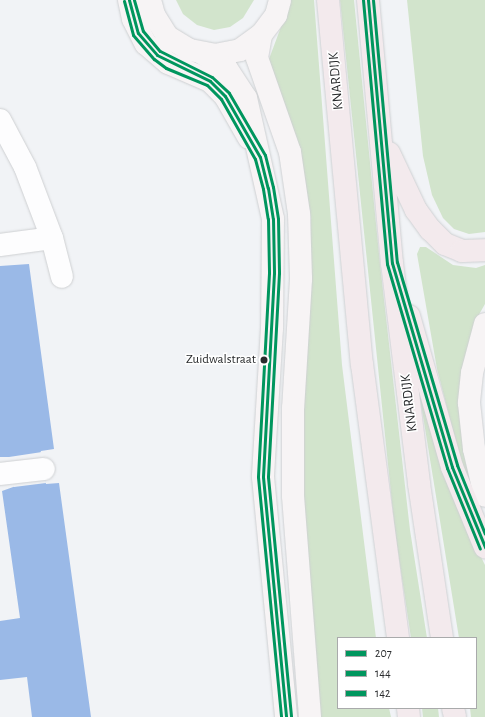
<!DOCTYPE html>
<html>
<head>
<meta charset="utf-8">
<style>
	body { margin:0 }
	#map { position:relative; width:485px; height:717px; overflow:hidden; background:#f1f3f6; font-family:"Alegreya Sans",sans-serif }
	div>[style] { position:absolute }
	.green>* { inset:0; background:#d2e4cc }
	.water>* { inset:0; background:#9ab9e7 }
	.pier>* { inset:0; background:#f1f3f6 }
	.roads { filter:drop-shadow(0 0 1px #ced0d2) drop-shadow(0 0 1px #ced0d2) }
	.street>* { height:22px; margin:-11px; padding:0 11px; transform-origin:11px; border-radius:11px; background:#fdfdfe }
	.secondary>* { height:22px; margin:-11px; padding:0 11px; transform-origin:11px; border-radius:11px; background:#f7f4f5 }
	.primary>* { height:22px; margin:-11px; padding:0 11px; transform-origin:11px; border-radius:11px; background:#f3eaed }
	.bus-1>* { height:3px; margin:-1.5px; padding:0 1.5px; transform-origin:1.5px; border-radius:1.5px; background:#00965e }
	.bus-2>* { height:3px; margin:-1.5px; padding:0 1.5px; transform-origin:1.5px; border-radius:1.5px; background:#00965e }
	.bus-3>* { height:3px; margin:-1.5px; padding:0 1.5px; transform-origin:1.5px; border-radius:1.5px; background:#00965e }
	.dots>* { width:11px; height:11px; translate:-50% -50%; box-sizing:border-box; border:2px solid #fff; border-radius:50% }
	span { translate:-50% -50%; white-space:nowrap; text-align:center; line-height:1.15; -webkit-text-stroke:3px #fff; paint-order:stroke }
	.bus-label { font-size:13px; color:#292b2d }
	.right { translate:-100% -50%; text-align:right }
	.street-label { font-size:14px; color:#292b2d }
	.legend { position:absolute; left:337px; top:637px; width:140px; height:72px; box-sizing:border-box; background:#fff; border:1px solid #a9aaab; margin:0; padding:5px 7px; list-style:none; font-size:12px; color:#292b2d }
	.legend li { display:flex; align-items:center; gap:8px; height:20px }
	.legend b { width:20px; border:1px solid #a9aaab }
</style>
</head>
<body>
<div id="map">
	<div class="green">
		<i style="clip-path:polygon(176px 0,254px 0,243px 18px,230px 27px,214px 30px,197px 25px,183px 14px)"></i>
		<i style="clip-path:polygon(291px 0,314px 0,342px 365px,376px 638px,338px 638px,338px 708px,389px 708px,391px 717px,318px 717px,304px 575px,300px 424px,311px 218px,300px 153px,272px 79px,269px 59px)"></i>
		<i style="clip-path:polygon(340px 0,354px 0,380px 264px,410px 530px,427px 638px,411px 638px,395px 532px)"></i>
		<i style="clip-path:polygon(407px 0,485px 0,485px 232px,469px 234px,454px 229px,443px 218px,432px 195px,423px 156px)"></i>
		<i style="clip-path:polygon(420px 247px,426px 247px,453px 265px,476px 268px,485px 265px,485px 304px,477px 318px,474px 483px,470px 496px,437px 369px,417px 254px)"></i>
		<i style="clip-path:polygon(417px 379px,463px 521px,485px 565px,485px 717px,471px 717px,470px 708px,476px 708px,476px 638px,459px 638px)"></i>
		<i style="clip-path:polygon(422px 708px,438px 708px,439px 717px,423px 717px)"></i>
	</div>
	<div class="water">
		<i style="clip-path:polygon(29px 264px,54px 449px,41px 451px,40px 454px,46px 484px,59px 483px,91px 717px,32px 717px,27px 677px,0 680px,0 621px,20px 618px,2px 491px,16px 486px,11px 457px,0 457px,0 266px)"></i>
	</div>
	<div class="pier">
		<i style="clip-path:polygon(42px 452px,46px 483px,14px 487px,9px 457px)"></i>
	</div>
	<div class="roads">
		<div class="street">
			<i style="left:0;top:120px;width:53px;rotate:62deg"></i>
			<i style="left:25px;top:167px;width:76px;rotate:69.2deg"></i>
			<i style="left:52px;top:238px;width:40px;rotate:75.6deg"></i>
			<i style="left:0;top:245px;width:52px;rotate:-7.7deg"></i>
			<i style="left:0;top:474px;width:44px;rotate:-6.5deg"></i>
		</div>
		<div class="secondary">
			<i style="left:129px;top:0;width:19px;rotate:78deg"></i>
			<i style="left:133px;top:19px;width:28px;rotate:63deg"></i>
			<i style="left:146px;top:44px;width:29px;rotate:41deg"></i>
			<i style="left:168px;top:63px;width:46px;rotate:23.2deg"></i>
			<i style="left:210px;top:81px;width:21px;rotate:45deg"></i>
			<i style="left:225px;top:96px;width:48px;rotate:60.3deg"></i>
			<i style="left:150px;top:0;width:16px;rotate:75deg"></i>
			<i style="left:154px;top:15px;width:26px;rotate:58deg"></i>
			<i style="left:168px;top:37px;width:26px;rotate:31deg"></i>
			<i style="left:190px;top:50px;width:25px;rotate:11deg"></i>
			<i style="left:215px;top:55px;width:25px;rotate:-11deg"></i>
			<i style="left:240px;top:50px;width:26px;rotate:-36deg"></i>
			<i style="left:261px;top:35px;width:25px;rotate:-53deg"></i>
			<i style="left:276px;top:15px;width:16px;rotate:-75deg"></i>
			<i style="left:261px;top:35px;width:23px;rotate:100deg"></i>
			<i style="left:257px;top:58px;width:100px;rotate:70.7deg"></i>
			<i style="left:290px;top:152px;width:63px;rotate:81.7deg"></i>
			<i style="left:299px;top:214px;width:65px;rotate:88.2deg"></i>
			<i style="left:301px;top:279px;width:129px;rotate:93.5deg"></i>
			<i style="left:293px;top:408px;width:88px;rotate:90deg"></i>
			<i style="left:293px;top:496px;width:222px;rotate:85.6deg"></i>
			<i style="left:203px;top:54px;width:28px;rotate:32deg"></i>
			<i style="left:227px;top:69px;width:35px;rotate:57deg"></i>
			<i style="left:246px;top:98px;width:124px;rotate:77.4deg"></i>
			<i style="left:273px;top:219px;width:109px;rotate:90.5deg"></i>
			<i style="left:272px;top:328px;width:149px;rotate:93.5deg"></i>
			<i style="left:263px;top:477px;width:241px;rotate:84.5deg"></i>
			<i style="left:485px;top:324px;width:51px;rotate:104.9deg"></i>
			<i style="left:472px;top:373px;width:30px;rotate:96deg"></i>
			<i style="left:469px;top:403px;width:46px;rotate:83.8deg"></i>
			<i style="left:474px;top:449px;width:48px;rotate:76.8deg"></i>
		</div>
		<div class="primary">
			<i style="left:328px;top:0;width:366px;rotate:84.7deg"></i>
			<i style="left:362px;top:364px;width:276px;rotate:82.5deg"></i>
			<i style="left:368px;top:0;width:264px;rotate:84.8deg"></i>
			<i style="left:392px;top:263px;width:223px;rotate:83deg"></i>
			<i style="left:419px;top:484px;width:156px;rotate:81.5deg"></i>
			<i style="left:389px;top:153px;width:63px;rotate:64.7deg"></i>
			<i style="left:416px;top:210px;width:24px;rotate:54deg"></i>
			<i style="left:430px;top:229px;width:21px;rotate:45deg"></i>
			<i style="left:445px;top:244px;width:18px;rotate:22deg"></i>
			<i style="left:462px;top:251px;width:23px;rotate:-2deg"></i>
			<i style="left:409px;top:316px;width:157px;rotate:74.1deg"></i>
			<i style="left:452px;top:467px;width:87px;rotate:67.6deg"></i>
			<i style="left:408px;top:708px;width:9px;rotate:84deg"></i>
			<i style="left:453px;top:708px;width:9px;rotate:77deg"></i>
		</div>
	</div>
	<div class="bus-1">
		<i style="left:129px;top:0;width:34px;rotate:75deg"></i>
		<i style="left:138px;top:33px;width:29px;rotate:49deg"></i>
		<i style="left:157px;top:55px;width:59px;rotate:26.1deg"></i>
		<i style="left:210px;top:81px;width:21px;rotate:45deg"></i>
		<i style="left:225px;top:96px;width:70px;rotate:60.2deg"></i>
		<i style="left:260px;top:157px;width:32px;rotate:76deg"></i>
		<i style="left:268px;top:188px;width:31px;rotate:81deg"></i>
		<i style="left:273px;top:219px;width:54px;rotate:88.9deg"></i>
		<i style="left:274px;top:273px;width:204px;rotate:93.1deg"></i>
		<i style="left:263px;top:477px;width:241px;rotate:84.5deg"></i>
		<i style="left:368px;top:0;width:264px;rotate:84.8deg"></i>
		<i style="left:392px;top:263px;width:213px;rotate:73.6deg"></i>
		<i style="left:452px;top:467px;width:87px;rotate:67.6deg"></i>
	</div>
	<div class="bus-2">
		<i style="left:363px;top:0;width:265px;rotate:84.8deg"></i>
		<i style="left:387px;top:264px;width:213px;rotate:73.6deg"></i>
		<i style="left:447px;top:468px;width:87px;rotate:67.8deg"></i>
		<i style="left:124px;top:1px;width:35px;rotate:75deg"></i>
		<i style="left:133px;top:35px;width:32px;rotate:49deg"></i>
		<i style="left:154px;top:59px;width:15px;rotate:37deg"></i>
		<i style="left:166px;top:68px;width:44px;rotate:22.5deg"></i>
		<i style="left:207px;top:85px;width:20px;rotate:45deg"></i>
		<i style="left:221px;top:99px;width:69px;rotate:60.5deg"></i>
		<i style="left:255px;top:159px;width:31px;rotate:75deg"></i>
		<i style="left:263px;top:189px;width:30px;rotate:81deg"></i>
		<i style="left:268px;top:219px;width:54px;rotate:88.9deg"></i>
		<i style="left:269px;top:273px;width:204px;rotate:93.1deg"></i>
		<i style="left:258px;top:477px;width:241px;rotate:84.5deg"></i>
	</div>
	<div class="bus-3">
		<i style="left:134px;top:0;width:32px;rotate:74deg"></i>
		<i style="left:143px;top:31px;width:26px;rotate:50deg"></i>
		<i style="left:160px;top:51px;width:58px;rotate:26.6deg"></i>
		<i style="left:212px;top:77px;width:23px;rotate:43deg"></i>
		<i style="left:229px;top:93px;width:72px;rotate:59.9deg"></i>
		<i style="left:265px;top:155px;width:33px;rotate:76deg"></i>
		<i style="left:273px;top:187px;width:32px;rotate:81deg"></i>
		<i style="left:278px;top:219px;width:54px;rotate:88.9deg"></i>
		<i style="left:279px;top:273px;width:204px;rotate:93.1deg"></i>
		<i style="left:268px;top:477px;width:241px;rotate:84.5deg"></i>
		<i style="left:373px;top:0;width:263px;rotate:84.8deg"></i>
		<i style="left:397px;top:262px;width:212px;rotate:73.5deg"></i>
		<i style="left:457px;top:465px;width:74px;rotate:67.9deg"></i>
	</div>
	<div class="dots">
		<i style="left:264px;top:360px;background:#292b2d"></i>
	</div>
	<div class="bus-label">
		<span class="right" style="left:256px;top:360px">Zuidwalstraat</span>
	</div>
	<div class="street-label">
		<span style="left:336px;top:81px;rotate:-95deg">KNARDIJK</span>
		<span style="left:409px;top:403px;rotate:-97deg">KNARDIJK</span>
	</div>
	<ul class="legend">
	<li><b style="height:5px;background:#00965e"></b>207</li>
	<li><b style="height:5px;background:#00965e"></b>144</li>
	<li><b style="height:5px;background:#00965e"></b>142</li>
	</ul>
</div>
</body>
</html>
